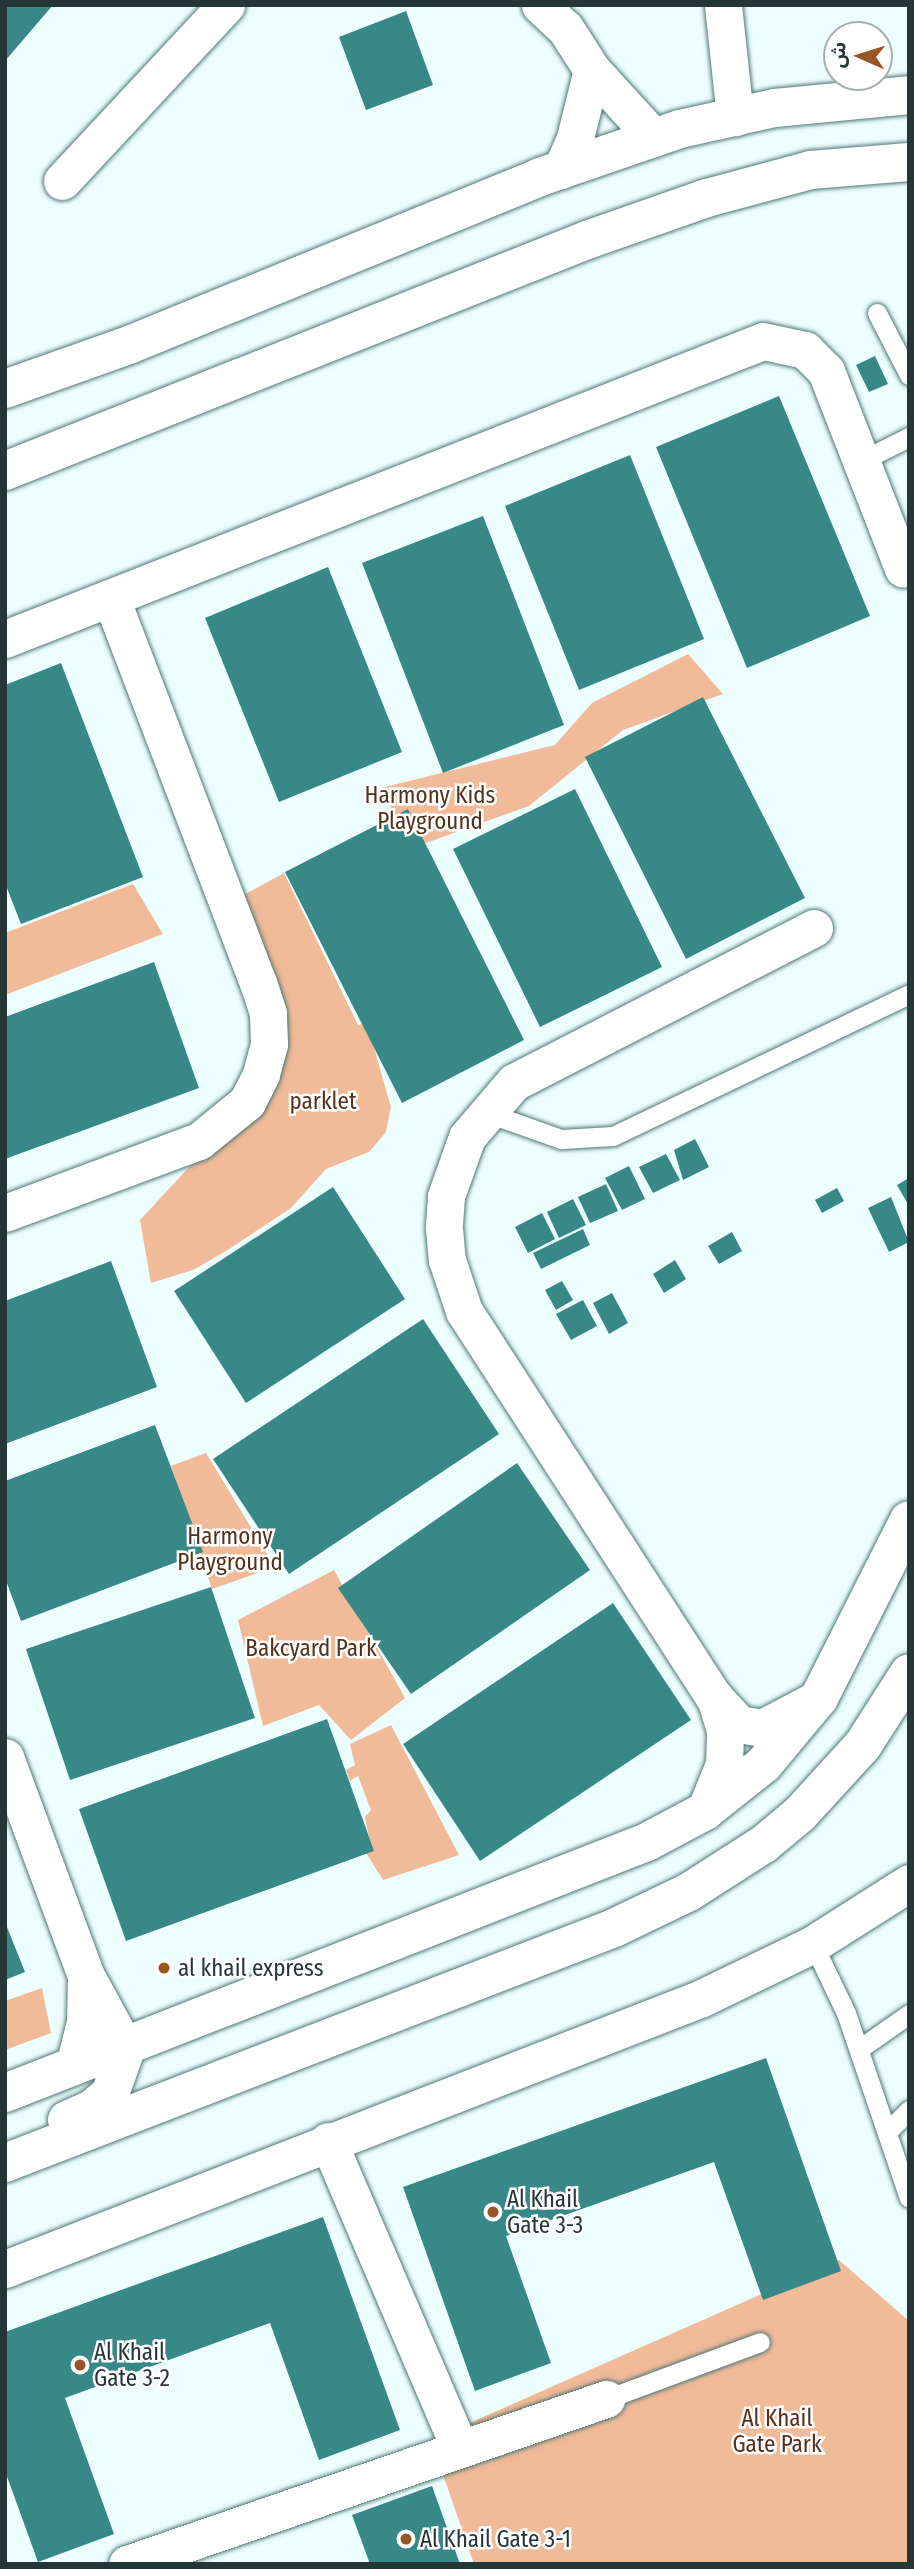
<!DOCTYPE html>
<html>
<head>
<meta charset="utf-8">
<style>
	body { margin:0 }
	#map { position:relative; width:914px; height:2569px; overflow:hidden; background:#edfefe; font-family:"Fira Sans Condensed","Noto Sans Arabic",sans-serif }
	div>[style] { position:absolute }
	.green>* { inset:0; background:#f1ba98 }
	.building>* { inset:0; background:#388888 }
	.roads { filter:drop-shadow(0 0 2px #4f7776) drop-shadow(0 0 2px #4f7776) }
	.service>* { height:19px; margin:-9.5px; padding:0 9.5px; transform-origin:9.5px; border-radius:9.5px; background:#fff }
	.minor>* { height:37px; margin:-18.5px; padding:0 18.5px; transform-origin:18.5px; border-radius:18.5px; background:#fff }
	.tertiary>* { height:38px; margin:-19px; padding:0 19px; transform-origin:19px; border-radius:19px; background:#fff }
	.dots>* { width:19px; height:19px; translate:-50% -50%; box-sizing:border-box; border:4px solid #fff; border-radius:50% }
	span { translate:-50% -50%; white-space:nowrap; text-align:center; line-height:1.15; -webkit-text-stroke:5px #fff; paint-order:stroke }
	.park-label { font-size:23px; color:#553119 }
	.poi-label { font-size:23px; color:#253636 }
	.left { translate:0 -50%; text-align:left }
	.frame { position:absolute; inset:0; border:7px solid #253636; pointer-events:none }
	.north { position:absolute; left:823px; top:21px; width:70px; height:70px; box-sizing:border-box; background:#fff; border:2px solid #a8afaf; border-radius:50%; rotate:273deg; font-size:19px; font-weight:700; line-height:28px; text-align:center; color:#253636 }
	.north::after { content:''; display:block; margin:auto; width:24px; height:32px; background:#985525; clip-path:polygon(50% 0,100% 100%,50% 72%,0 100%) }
</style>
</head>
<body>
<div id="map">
	<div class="green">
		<i style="clip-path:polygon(688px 654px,723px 694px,623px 730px,529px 806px,412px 848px,381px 788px,555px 745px,592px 703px)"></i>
		<i style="clip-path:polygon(284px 873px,358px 1025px,367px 1023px,391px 1107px,386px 1132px,369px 1152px,326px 1169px,291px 1208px,226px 1251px,193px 1270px,151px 1283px,140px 1220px,244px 1108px,270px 1063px,238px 898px)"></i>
		<i style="clip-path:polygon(133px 884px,163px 934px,5px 995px,5px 933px)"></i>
		<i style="clip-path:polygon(206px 1453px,275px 1567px,212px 1589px,171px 1466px)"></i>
		<i style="clip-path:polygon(334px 1570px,405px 1698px,351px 1740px,319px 1705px,263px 1726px,238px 1620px)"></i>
		<i style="clip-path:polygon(391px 1725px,459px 1855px,383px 1880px,363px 1848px,370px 1843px,365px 1817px,371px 1810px,358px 1776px,350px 1781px,346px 1770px,355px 1765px,350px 1744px)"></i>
		<i style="clip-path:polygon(42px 1988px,51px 2033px,5px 2050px,5px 2001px)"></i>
		<i style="clip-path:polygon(839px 2260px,909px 2321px,909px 2564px,474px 2564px,431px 2440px)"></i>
	</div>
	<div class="building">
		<i style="clip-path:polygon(5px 5px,53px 5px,5px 61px)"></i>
		<i style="clip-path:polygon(406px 11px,433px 85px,366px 110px,339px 37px)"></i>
		<i style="clip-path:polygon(875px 356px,888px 384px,869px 392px,856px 365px)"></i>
		<i style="clip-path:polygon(779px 396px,870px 616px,747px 668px,656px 447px)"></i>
		<i style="clip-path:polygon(630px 455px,704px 639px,579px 690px,505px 506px)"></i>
		<i style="clip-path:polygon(483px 516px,564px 725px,443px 773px,362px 563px)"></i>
		<i style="clip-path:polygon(328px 567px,402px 752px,279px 802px,205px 618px)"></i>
		<i style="clip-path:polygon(61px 663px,143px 877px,21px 924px,5px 883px,5px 685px)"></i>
		<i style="clip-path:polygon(703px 697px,805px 898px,686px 959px,585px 757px)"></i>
		<i style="clip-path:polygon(575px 789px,662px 967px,540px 1027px,453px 849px)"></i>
		<i style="clip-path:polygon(408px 809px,524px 1040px,402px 1103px,285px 872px)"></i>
		<i style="clip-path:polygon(154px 962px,199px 1088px,5px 1159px,5px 1017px)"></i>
		<i style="clip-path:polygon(695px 1139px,709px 1167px,683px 1180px,674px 1150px)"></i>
		<i style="clip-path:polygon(666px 1154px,680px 1180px,653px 1193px,639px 1167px)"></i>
		<i style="clip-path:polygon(629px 1166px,645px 1199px,622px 1210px,605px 1178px)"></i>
		<i style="clip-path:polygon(909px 1178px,909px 1206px,897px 1185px)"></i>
		<i style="clip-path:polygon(606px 1184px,618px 1211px,590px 1223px,578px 1197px)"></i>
		<i style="clip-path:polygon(333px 1187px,405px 1299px,246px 1403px,174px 1291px)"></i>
		<i style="clip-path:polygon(837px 1188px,844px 1201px,822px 1213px,815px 1200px)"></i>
		<i style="clip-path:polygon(891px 1197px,909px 1242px,889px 1252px,868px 1208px)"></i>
		<i style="clip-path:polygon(573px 1199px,586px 1225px,559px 1238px,547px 1212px)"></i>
		<i style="clip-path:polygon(542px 1213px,555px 1239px,528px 1253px,515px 1227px)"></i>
		<i style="clip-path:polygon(583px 1229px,590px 1245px,541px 1269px,533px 1253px)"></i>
		<i style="clip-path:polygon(732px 1232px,742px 1251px,719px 1264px,708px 1246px)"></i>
		<i style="clip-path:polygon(675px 1260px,686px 1279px,664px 1293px,653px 1274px)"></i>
		<i style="clip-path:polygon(111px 1261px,157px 1387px,5px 1444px,5px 1301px)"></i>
		<i style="clip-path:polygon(562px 1281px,573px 1300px,556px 1310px,545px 1290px)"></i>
		<i style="clip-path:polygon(612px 1293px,628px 1323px,609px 1334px,593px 1303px)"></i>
		<i style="clip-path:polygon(583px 1300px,597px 1326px,571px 1340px,556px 1314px)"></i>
		<i style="clip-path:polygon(423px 1319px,499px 1434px,289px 1574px,213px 1459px)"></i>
		<i style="clip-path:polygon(155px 1425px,203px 1552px,21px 1621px,5px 1578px,5px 1481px)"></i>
		<i style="clip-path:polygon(517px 1463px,590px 1570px,411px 1694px,338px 1588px)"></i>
		<i style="clip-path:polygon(211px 1587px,255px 1718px,70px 1780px,26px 1649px)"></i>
		<i style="clip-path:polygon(613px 1603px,691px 1720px,480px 1861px,403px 1744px)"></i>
		<i style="clip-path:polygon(327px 1719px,374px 1851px,126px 1941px,79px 1809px)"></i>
		<i style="clip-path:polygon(5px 1922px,25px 1972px,5px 1980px)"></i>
		<i style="clip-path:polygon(766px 2058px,841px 2271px,763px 2300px,714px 2162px,506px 2236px,551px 2363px,475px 2391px,403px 2187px)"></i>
		<i style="clip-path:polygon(323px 2217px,400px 2430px,319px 2460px,270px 2323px,65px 2398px,114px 2534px,38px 2562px,5px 2471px,5px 2332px)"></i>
		<i style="clip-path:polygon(432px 2486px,460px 2564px,370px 2564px,352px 2515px)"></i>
	</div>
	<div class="roads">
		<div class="service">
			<i style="left:877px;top:313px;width:70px;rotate:62.7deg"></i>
			<i style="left:861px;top:461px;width:54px;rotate:-26.6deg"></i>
			<i style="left:485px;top:1112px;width:81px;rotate:19.6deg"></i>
			<i style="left:561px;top:1139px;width:52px;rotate:-3.3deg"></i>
			<i style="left:613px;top:1136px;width:328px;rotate:-25.6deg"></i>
			<i style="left:813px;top:1944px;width:76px;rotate:64.4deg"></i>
			<i style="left:846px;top:2013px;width:195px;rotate:71.2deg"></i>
			<i style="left:859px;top:2049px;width:61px;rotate:-35deg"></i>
			<i style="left:887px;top:2132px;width:31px;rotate:-45deg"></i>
			<i style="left:606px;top:2399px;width:164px;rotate:-20.3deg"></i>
		</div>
		<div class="minor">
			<i style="left:540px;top:5px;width:34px;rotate:43deg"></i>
			<i style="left:565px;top:28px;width:50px;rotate:57.3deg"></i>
			<i style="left:592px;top:70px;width:92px;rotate:47.6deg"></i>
			<i style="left:723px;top:5px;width:113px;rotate:83.9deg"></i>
			<i style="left:561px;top:170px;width:35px;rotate:-66deg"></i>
			<i style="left:575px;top:138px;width:70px;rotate:-76deg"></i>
			<i style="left:62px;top:181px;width:241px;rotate:-47deg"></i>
			<i style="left:5px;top:639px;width:814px;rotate:-21.46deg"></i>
			<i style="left:763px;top:341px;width:43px;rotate:12.1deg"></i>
			<i style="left:805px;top:350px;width:30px;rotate:45deg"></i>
			<i style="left:826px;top:371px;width:212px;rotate:68.7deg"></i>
			<i style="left:814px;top:928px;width:337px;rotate:152.8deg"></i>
			<i style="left:514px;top:1082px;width:72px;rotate:130.5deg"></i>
			<i style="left:467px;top:1137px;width:63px;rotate:109.6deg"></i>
			<i style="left:446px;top:1196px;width:32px;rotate:94deg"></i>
			<i style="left:444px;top:1228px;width:32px;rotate:85deg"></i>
			<i style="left:447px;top:1260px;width:54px;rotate:71.6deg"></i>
			<i style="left:464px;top:1311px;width:460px;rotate:57.1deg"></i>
			<i style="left:714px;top:1697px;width:37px;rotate:47deg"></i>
			<i style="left:739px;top:1724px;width:23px;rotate:10deg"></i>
			<i style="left:762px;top:1728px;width:60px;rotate:-27.8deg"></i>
			<i style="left:5px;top:1213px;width:207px;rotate:-20.4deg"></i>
			<i style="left:199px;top:1141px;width:62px;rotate:-39.1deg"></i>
			<i style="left:247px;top:1102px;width:31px;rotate:-63deg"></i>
			<i style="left:261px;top:1074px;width:31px;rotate:-75deg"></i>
			<i style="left:269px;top:1044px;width:31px;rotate:-92deg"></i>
			<i style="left:268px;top:1013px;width:32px;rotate:-108deg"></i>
			<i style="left:258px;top:983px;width:411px;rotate:-110.9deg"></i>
			<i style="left:5px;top:1757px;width:233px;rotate:69.7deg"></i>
			<i style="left:86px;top:1976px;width:83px;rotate:61.3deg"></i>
			<i style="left:705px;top:1811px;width:51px;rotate:-68deg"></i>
			<i style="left:724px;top:1764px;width:34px;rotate:-88deg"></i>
			<i style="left:725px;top:1730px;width:34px;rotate:-107deg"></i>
			<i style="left:74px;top:2066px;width:45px;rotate:-76deg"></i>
			<i style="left:85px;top:2022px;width:45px;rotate:-88.7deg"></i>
			<i style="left:328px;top:2141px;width:335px;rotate:66.8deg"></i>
			<i style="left:5px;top:2269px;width:748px;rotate:-21.25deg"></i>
			<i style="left:702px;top:1998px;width:123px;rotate:-25.9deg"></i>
			<i style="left:813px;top:1944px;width:114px;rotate:-32.4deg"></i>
			<i style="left:127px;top:2564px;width:507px;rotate:-19.01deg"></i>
		</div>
		<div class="tertiary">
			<i style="left:5px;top:389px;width:132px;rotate:-19.5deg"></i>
			<i style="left:129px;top:345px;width:444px;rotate:-22.2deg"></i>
			<i style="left:540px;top:177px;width:148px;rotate:-18.9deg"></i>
			<i style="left:680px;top:129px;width:97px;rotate:-12.5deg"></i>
			<i style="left:775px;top:108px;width:135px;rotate:-5.5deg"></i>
			<i style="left:5px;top:471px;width:626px;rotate:-21.65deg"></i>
			<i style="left:587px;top:240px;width:127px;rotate:-19.3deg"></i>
			<i style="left:707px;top:198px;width:108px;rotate:-15.1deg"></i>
			<i style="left:811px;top:170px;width:98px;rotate:-4.7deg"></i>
			<i style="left:5px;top:2093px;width:689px;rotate:-21.35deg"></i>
			<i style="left:647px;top:1842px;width:66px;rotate:-28.1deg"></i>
			<i style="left:705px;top:1811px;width:75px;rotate:-38.5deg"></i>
			<i style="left:764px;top:1764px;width:86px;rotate:-50.2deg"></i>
			<i style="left:819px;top:1698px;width:199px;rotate:-63.2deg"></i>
			<i style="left:67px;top:2120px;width:27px;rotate:-24deg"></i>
			<i style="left:92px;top:2109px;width:23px;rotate:-40deg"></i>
			<i style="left:110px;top:2094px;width:48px;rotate:-70.4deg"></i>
			<i style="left:5px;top:2163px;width:653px;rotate:-21.1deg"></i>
			<i style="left:614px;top:1928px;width:83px;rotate:-25.6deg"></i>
			<i style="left:689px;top:1892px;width:89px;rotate:-32.6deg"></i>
			<i style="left:764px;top:1844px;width:47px;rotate:-39.8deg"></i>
			<i style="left:800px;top:1814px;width:93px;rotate:-47.6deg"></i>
			<i style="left:863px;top:1745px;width:85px;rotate:-57.4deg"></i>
		</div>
	</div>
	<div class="dots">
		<i style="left:164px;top:1968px;background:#985525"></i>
		<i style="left:493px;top:2212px;background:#985525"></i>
		<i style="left:80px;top:2365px;background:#985525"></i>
		<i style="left:406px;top:2539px;background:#985525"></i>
	</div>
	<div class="park-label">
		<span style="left:430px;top:808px">Harmony Kids<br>Playground</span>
		<span style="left:323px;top:1101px">parklet</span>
		<span style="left:230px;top:1549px">Harmony<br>Playground</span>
		<span style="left:311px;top:1648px">Bakcyard Park</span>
		<span style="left:777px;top:2431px">Al Khail<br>Gate Park</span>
	</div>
	<div class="poi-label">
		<span class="left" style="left:178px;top:1968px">al khail express</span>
		<span class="left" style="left:507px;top:2212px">Al Khail<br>Gate 3-3</span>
		<span class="left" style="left:94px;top:2365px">Al Khail<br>Gate 3-2</span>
		<span class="left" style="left:420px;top:2539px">Al Khail Gate 3-1</span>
	</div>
	<div class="frame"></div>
	<div class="north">ش</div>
</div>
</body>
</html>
